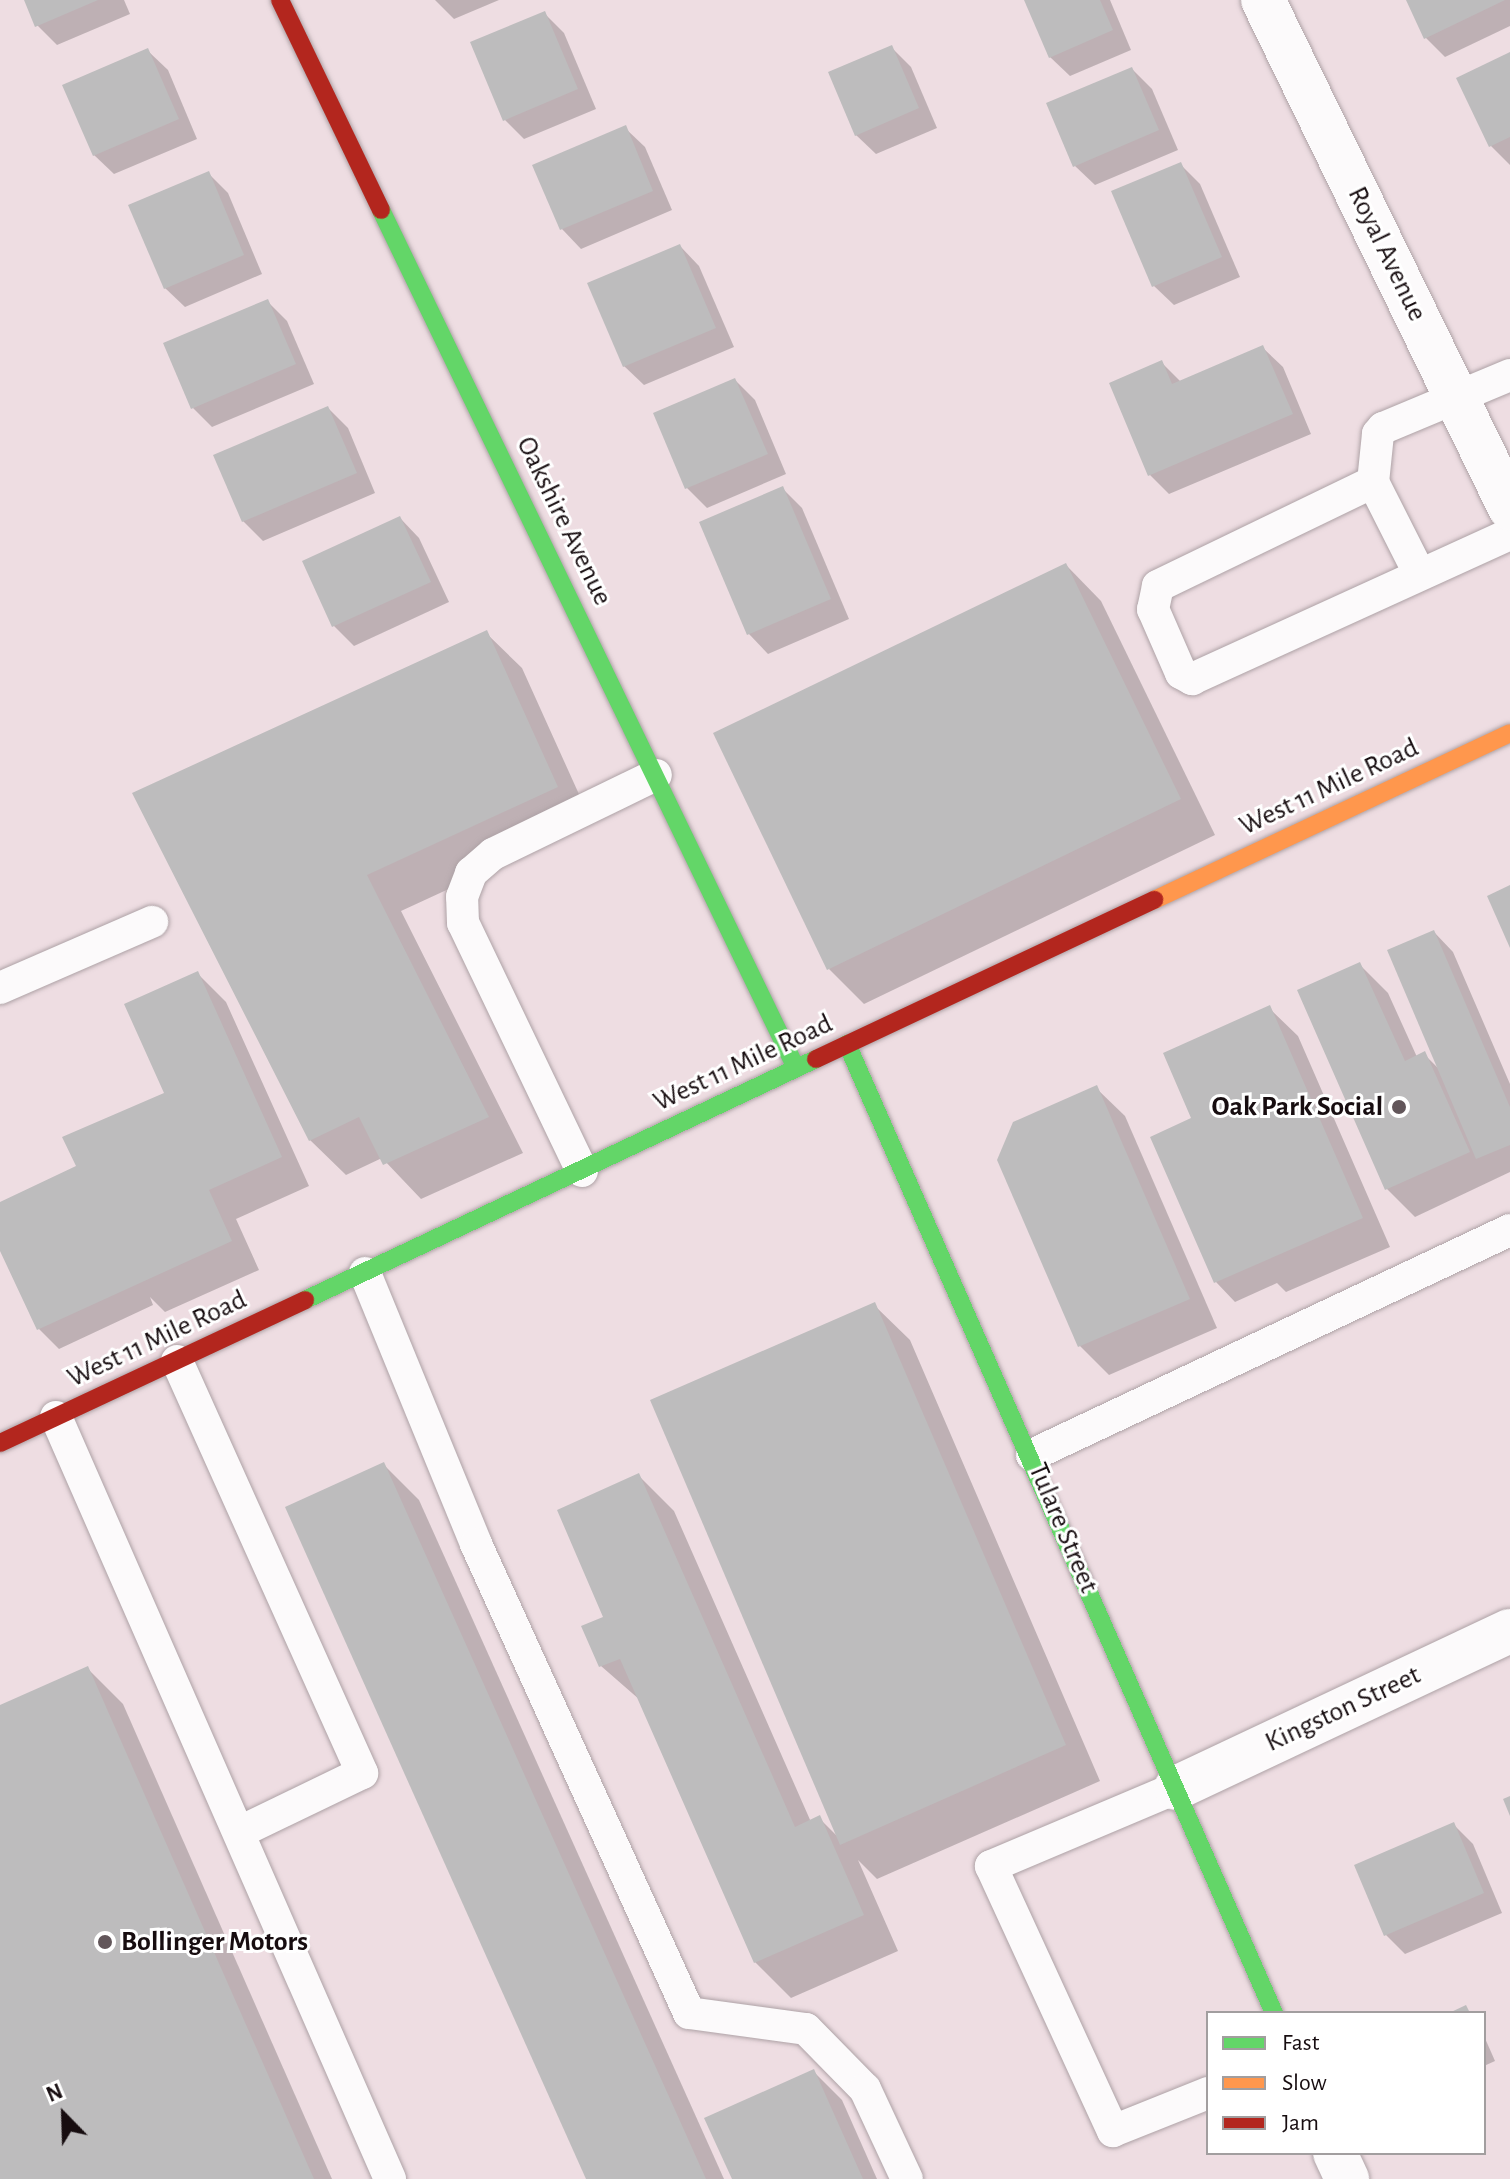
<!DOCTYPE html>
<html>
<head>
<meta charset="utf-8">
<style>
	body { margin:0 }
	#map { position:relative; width:1510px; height:2179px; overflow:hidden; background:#eedde2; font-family:"Alegreya Sans",sans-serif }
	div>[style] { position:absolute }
	.shadow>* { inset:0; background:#0003 }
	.building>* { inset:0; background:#bdbcbd }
	.roads { filter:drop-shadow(0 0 2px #aea2a6) drop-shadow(0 0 2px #aea2a6) }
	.lane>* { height:32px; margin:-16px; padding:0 16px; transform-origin:16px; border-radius:16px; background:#fcfafb }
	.street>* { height:44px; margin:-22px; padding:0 22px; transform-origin:22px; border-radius:22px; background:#fcfafb }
	.fast>* { height:18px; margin:-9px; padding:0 9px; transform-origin:9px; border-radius:9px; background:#63d668 }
	.slow>* { height:18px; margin:-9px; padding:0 9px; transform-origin:9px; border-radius:9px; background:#ff974d }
	.jam>* { height:18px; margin:-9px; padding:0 9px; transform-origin:9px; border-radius:9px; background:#b3261e }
	.dots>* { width:22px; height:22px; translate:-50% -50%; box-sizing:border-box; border:4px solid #fff; border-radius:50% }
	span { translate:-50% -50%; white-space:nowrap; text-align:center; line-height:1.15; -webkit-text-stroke:6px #fff; paint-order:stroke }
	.street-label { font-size:28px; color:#170d10 }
	.poi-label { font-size:28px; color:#170d10; font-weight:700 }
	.right { translate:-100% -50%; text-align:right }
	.left { translate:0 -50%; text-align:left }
	.legend { position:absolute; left:1206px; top:2011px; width:280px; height:144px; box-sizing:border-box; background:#fff; border:2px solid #a29e9f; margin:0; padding:10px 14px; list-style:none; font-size:24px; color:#170d10 }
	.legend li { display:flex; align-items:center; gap:16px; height:40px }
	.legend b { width:40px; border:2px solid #a29e9f }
	.north { position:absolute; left:24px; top:2075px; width:80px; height:80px; -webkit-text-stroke:6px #fff; paint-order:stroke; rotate:337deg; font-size:22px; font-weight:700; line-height:32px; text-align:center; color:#170d10 }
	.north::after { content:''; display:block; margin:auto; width:28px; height:36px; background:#170d10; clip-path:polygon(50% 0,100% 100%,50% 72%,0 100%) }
</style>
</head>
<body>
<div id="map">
	<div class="shadow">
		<i style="clip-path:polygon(26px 0,124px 0,130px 14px,57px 45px,37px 25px)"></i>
		<i style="clip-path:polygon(435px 0,499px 0,454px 19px)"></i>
		<i style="clip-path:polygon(1026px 0,1110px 0,1131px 50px,1070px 76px,1050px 57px)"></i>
		<i style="clip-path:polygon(1408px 0,1510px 0,1510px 26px,1445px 57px,1426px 38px)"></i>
		<i style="clip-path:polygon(544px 13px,564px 33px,596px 109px,524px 139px,505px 120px)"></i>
		<i style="clip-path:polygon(891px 47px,911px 67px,937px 128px,876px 154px,856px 135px)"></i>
		<i style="clip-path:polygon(148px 51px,168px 70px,197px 139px,114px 174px,94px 155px)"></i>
		<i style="clip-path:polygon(1510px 54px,1510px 165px,1491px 146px)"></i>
		<i style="clip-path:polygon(1132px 69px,1152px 89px,1178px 150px,1095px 185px,1075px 166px)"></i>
		<i style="clip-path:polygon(625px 128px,645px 147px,672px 210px,581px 249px,562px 229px)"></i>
		<i style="clip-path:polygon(1180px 164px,1200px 184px,1240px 277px,1174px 305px,1154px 286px)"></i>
		<i style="clip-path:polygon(208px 173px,228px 193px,262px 274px,185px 307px,165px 288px)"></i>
		<i style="clip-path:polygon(680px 246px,699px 266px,734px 347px,644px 385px,624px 366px)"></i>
		<i style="clip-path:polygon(267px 301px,287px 321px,314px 384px,212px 427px,193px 408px)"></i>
		<i style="clip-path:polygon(1263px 348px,1283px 367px,1311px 434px,1169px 494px,1150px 475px,1161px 362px,1181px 382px)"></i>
		<i style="clip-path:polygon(735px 380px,755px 400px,786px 474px,707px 508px,687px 488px,655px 414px)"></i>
		<i style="clip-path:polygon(328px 408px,348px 428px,375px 493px,263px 541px,243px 521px)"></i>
		<i style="clip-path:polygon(782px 488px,802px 508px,849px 619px,768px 654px,749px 634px)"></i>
		<i style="clip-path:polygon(400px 518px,419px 538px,449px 602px,354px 646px,334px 626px,304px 562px)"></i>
		<i style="clip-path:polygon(1066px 565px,1101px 601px,1215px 835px,864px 1004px,829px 969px)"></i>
		<i style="clip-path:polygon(486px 633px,522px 668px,592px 823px,401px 911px,523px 1153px,421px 1199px,382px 1158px,346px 1175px,310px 1140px,135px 794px)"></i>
		<i style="clip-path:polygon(1434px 932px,1453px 952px,1510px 1084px,1510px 1172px,1415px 1217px,1387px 1189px,1360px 965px,1388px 993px,1417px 1057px,1424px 1054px,1439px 1069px)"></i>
		<i style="clip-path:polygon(198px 974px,226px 1002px,309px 1186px,236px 1219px,259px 1270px,165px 1312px,150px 1297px,153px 1305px,59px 1349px,39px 1329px,0 1247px,0 1204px,76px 1168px,167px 1094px)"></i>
		<i style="clip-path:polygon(1269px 1008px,1298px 1036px,1390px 1247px,1286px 1292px,1277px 1283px,1235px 1302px,1216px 1282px,1153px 1138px,1197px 1126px)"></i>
		<i style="clip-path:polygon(1096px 1088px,1125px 1116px,1217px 1328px,1109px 1375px,1080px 1346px,999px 1160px)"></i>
		<i style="clip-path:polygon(874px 1305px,910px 1340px,1100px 1781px,877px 1879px,858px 1860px,898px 1951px,791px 1998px,755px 1962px,640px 1700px,601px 1666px,606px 1618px,639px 1476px,674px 1511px,811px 1822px,819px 1818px,839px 1838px)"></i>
		<i style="clip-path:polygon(383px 1464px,419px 1500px,724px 2179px,588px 2179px)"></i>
		<i style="clip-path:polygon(87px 1668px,123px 1704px,332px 2179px,0 2179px,0 1707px)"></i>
		<i style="clip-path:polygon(1454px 1825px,1473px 1844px,1502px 1913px,1405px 1954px,1386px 1935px)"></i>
		<i style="clip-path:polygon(1484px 2036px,1495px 2061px,1484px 2066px)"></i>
		<i style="clip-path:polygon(813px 2071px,842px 2100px,877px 2179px,734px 2179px)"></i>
	</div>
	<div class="building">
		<i style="clip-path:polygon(24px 0,98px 0,35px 27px)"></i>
		<i style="clip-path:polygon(1024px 0,1100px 0,1113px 30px,1049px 58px)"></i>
		<i style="clip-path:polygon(1406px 0,1505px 0,1424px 39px)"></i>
		<i style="clip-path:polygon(545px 11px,578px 89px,503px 121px,470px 42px)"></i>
		<i style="clip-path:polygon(892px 45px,919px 108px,855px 136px,828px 72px)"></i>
		<i style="clip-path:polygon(148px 48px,179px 119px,93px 156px,62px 85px)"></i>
		<i style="clip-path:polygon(1510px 52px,1510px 137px,1489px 147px,1456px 78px)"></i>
		<i style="clip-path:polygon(1132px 67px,1159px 130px,1073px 167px,1046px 103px)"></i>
		<i style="clip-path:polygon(626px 125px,653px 191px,560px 230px,532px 165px)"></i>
		<i style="clip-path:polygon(1181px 162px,1222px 257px,1152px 287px,1111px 191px)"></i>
		<i style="clip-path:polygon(209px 171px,244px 255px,164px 289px,128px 205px)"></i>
		<i style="clip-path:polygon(680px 244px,716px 328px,623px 367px,587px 283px)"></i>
		<i style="clip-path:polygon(268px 299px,296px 364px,191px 409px,163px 343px)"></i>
		<i style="clip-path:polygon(1263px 345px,1293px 414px,1148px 476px,1109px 383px,1162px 360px,1172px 384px)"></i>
		<i style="clip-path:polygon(735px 378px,768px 454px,685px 489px,653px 413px)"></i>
		<i style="clip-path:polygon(328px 406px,357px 473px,242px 522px,213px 455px)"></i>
		<i style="clip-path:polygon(783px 486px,831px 599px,747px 635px,699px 522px)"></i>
		<i style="clip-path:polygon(400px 516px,431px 582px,332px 627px,302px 561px)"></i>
		<i style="clip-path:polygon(1066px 563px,1181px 799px,827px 970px,713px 733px)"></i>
		<i style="clip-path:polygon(487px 630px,558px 787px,367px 875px,489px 1117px,383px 1165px,359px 1117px,309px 1141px,132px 793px)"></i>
		<i style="clip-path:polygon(1510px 885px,1510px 948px,1487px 896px)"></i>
		<i style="clip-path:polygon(1434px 930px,1510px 1107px,1510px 1145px,1476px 1159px,1387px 950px)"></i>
		<i style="clip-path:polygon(1360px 962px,1405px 1061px,1425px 1051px,1470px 1152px,1385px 1190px,1297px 990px)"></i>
		<i style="clip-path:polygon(198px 971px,282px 1157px,209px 1190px,232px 1241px,37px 1330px,0 1251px,0 1202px,76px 1166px,62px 1137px,164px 1093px,124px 1004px)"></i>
		<i style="clip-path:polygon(1270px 1005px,1363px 1218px,1214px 1283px,1150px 1137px,1191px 1118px,1163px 1053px)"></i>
		<i style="clip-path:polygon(1097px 1085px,1190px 1299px,1078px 1347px,997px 1160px,1013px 1122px)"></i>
		<i style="clip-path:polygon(875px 1302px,1066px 1745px,840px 1845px,650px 1400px)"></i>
		<i style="clip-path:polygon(384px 1462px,706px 2179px,586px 2179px,285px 1507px)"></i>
		<i style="clip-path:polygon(639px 1473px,795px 1827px,820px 1815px,864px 1915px,754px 1963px,620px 1659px,599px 1667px,581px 1626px,603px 1617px,557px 1510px)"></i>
		<i style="clip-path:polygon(88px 1666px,314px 2179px,0 2179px,0 1705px)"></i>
		<i style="clip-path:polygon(1510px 1796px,1510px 1816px,1503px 1799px)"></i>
		<i style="clip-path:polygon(1454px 1822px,1484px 1893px,1384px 1936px,1354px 1865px)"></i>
		<i style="clip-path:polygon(1466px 2005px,1470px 2013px,1449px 2013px)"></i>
		<i style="clip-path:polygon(814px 2069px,863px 2179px,732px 2179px,704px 2118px)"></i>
	</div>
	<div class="roads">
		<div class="lane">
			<i style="left:1510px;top:375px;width:138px;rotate:157.3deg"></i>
			<i style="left:1383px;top:428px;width:8px;rotate:130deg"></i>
			<i style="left:1378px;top:434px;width:48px;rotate:95.9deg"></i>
			<i style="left:1373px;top:482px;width:239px;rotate:154.2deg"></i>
			<i style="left:1158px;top:586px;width:24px;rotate:102deg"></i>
			<i style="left:1153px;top:609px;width:70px;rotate:66.4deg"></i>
			<i style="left:1181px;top:673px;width:13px;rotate:29deg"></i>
			<i style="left:1192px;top:679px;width:349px;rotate:-24.5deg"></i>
			<i style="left:1373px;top:482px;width:102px;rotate:63.2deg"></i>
			<i style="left:0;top:988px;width:166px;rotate:-23.5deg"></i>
			<i style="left:582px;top:1171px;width:275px;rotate:-115.6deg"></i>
			<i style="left:463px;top:923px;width:26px;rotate:-92deg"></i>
			<i style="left:462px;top:897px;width:26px;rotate:-69deg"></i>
			<i style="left:471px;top:873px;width:29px;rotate:-41deg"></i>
			<i style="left:493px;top:854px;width:181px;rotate:-25.9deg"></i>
			<i style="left:365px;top:1273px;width:293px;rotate:67.7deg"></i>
			<i style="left:476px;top:1544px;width:515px;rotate:65.57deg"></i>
			<i style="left:689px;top:2013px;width:118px;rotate:7.8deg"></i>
			<i style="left:806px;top:2029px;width:84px;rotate:45.5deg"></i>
			<i style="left:865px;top:2089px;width:99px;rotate:65deg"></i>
			<i style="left:177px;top:1361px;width:452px;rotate:65.8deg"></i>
			<i style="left:362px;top:1773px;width:136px;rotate:154.2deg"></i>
			<i style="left:56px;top:1417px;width:832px;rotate:66.33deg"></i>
			<i style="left:1032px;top:1455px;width:528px;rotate:-25.21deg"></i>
			<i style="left:1176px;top:1788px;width:201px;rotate:157.1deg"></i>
			<i style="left:991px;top:1866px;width:292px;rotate:65.3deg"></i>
			<i style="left:1113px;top:2131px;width:102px;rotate:-21.8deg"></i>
		</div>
		<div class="street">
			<i style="left:1263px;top:0;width:565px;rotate:64.07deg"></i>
			<i style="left:1176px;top:1788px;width:369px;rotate:-25.2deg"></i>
			<i style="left:1335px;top:2153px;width:29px;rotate:65deg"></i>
		</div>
		<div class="fast">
			<i style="left:381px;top:210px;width:953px;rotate:64.19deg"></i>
			<i style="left:847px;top:1044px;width:1059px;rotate:66.22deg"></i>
			<i style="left:305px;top:1300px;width:565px;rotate:-25.25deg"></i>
		</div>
		<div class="slow">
			<i style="left:1154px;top:900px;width:393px;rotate:-25.1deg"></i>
		</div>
		<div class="jam">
			<i style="left:280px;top:0;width:233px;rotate:64.3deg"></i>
			<i style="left:816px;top:1059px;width:374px;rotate:-25.2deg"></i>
			<i style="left:0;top:1443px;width:337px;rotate:-25.1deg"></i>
		</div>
	</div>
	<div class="dots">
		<i style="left:1399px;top:1107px;background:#62565a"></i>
		<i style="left:105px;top:1942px;background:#62565a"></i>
	</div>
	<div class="street-label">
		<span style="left:1387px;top:254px;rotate:64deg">Royal Avenue</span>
		<span style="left:564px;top:521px;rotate:64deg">Oakshire Avenue</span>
		<span style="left:1329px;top:787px;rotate:-25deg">West 11 Mile Road</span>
		<span style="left:743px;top:1063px;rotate:-25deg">West 11 Mile Road</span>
		<span style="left:157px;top:1339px;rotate:-25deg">West 11 Mile Road</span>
		<span style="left:1063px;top:1528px;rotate:67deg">Tulare Street</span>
		<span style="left:1343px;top:1709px;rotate:-25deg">Kingston Street</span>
	</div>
	<div class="poi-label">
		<span class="right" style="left:1383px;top:1107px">Oak Park Social</span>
		<span class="left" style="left:121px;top:1942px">Bollinger Motors</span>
	</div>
	<ul class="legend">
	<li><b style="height:10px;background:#63d668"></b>Fast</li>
	<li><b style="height:10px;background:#ff974d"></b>Slow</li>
	<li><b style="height:10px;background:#b3261e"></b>Jam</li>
	</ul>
	<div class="north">N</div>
</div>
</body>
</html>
